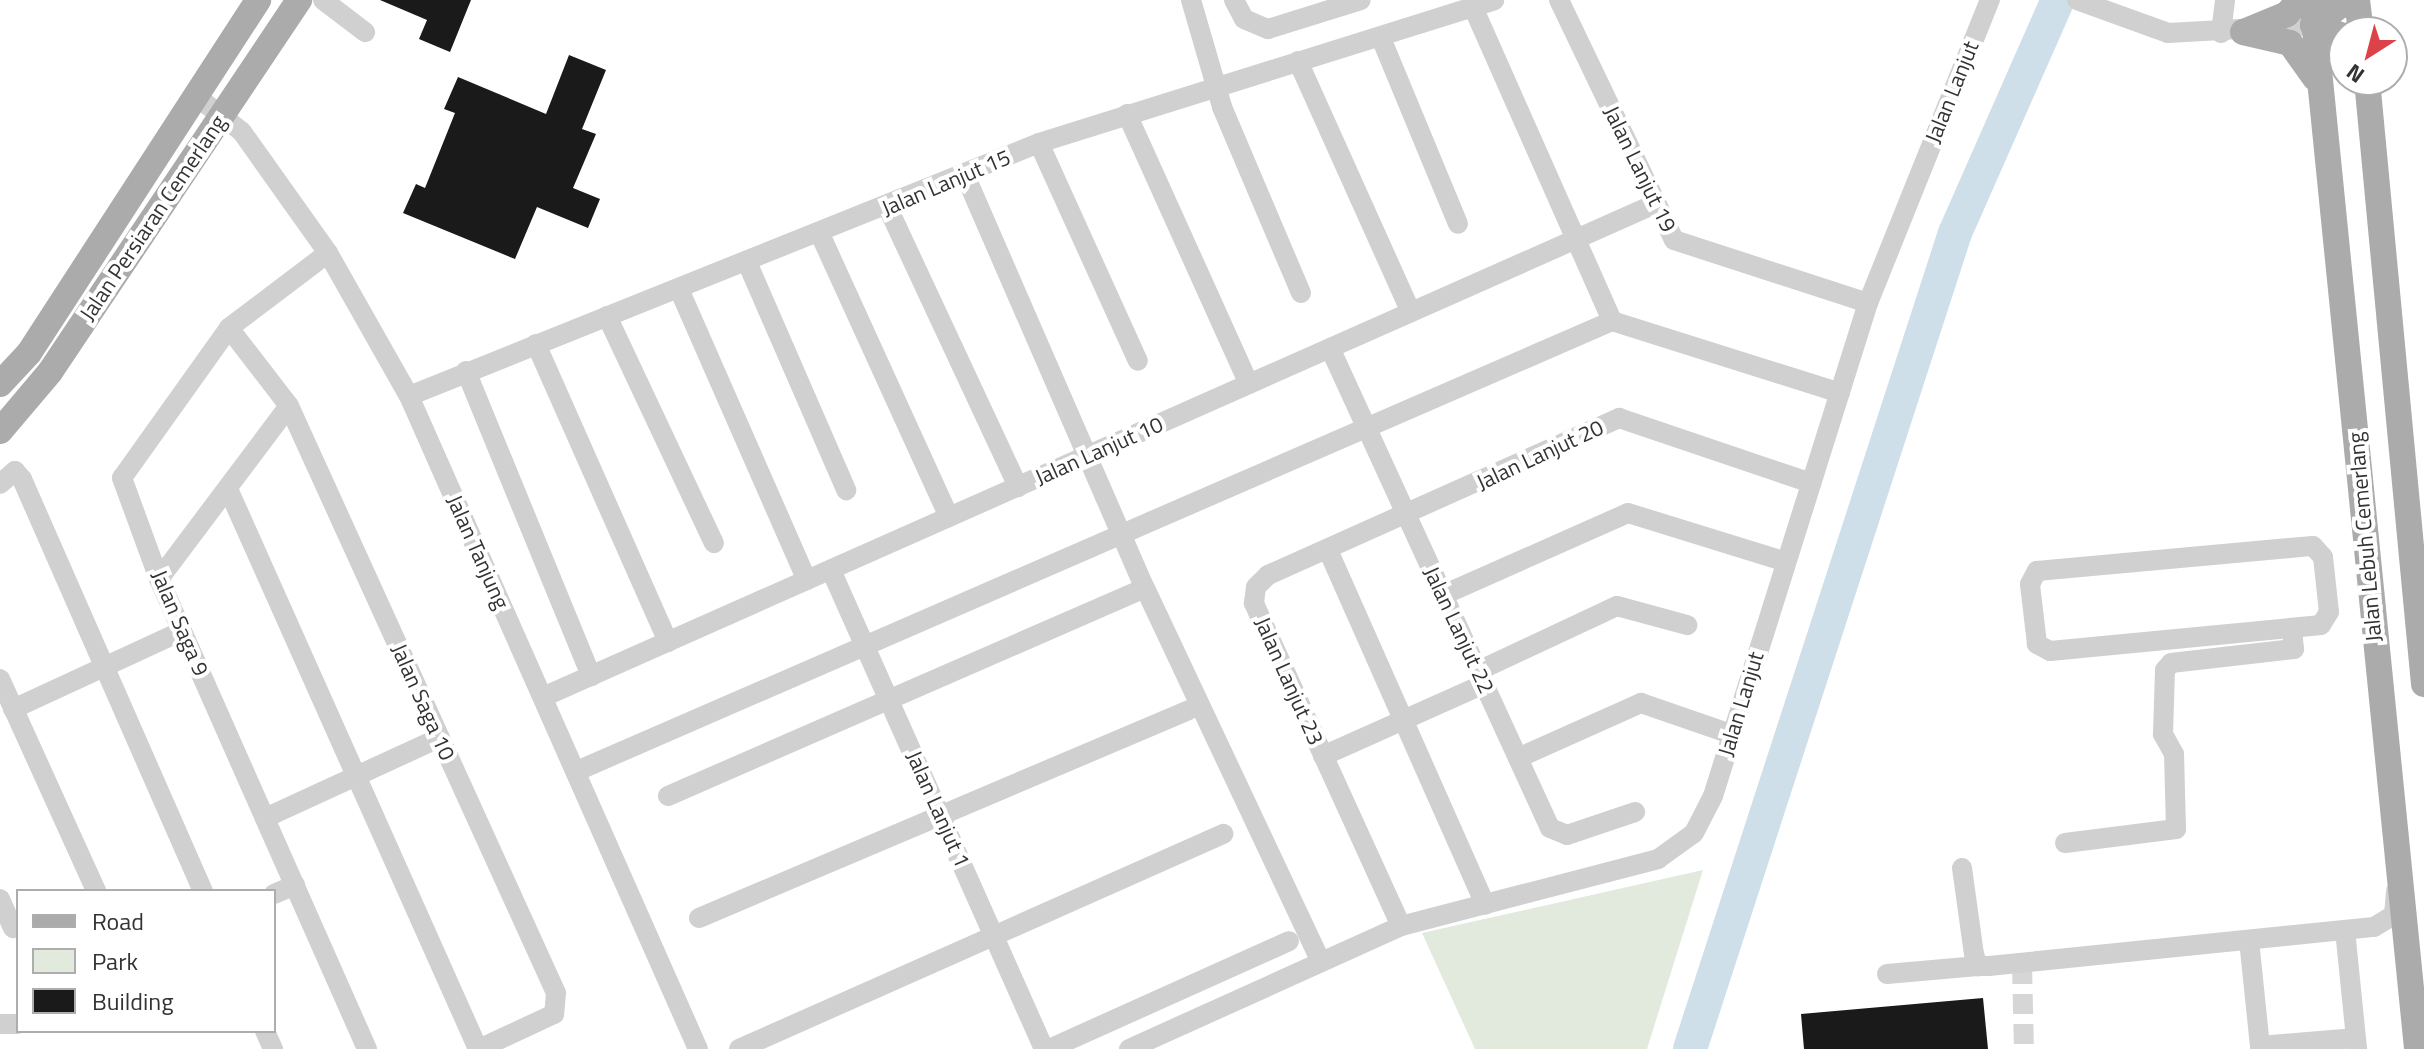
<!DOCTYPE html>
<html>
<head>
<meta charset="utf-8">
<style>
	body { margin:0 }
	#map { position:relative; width:2424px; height:1049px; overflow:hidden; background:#fff; font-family:"Titillium Web",sans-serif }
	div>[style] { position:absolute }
	.green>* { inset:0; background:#e2e9dd }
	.river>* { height:34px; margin:-17px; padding:0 17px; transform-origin:17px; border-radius:17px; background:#cedfea }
	.building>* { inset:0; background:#1a1a1a }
	.minor-tunnel>* { height:20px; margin-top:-10px; transform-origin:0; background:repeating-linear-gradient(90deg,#d6d6d6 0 20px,transparent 0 30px) }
	.minor>* { height:20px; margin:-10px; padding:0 10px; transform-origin:10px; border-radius:10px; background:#d0d0d0 }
	.major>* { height:26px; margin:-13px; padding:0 13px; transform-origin:13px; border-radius:13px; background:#ababab }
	span { translate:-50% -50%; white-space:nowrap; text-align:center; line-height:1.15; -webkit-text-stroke:8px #fff; paint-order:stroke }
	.street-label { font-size:22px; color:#333 }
	.legend { position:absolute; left:16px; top:889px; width:260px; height:144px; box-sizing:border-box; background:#fff; border:2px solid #adadad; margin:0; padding:10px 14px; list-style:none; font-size:24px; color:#333 }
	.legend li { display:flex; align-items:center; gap:16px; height:40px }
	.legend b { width:40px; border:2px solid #adadad }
	.north { position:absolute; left:2328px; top:16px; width:80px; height:80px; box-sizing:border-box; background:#fff; border:2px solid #adadad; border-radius:50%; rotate:216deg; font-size:22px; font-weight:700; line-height:32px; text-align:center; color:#333 }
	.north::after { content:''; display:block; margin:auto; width:28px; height:36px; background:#dc4348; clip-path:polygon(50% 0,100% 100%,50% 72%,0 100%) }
</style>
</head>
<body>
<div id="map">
	<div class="green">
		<i style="clip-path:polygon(1703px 870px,1647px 1049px,1475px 1049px,1422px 933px)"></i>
	</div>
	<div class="river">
		<i style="left:1690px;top:1049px;width:858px;rotate:-72.01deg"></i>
		<i style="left:1955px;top:233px;width:255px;rotate:-66.2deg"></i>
	</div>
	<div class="building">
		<i style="clip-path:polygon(380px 0,471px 0,450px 52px,419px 39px,427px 20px)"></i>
		<i style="clip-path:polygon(569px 55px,606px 70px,582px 129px,596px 134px,573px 188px,600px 199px,588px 228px,537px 207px,515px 259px,403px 213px,416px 184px,425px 188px,455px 113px,444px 109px,458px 77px,546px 114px)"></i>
		<i style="clip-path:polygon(1983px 998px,1988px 1049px,1804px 1049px,1801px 1014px)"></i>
	</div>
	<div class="minor-tunnel">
		<i style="left:2022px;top:964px;width:85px;rotate:88.7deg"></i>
	</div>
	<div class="minor">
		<i style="left:323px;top:0;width:53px;rotate:37.3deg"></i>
		<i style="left:1191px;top:0;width:111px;rotate:73.8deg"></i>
		<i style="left:1222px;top:107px;width:202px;rotate:67deg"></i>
		<i style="left:1234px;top:0;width:21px;rotate:62deg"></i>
		<i style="left:1244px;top:19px;width:26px;rotate:23deg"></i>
		<i style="left:1268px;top:29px;width:97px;rotate:-17.3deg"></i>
		<i style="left:1559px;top:0;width:266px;rotate:64.4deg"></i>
		<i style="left:1674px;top:240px;width:204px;rotate:18deg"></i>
		<i style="left:2077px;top:0;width:97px;rotate:19.9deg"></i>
		<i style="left:2168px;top:33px;width:145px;rotate:-3.2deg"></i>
		<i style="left:1473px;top:7px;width:343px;rotate:66.1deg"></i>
		<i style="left:1612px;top:321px;width:239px;rotate:17.5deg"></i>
		<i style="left:2221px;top:33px;width:33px;rotate:-83deg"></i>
		<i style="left:1381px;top:38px;width:201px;rotate:67.5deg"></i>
		<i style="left:1298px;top:61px;width:275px;rotate:65.8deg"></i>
		<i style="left:196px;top:96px;width:58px;rotate:38deg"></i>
		<i style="left:242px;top:132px;width:148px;rotate:54.6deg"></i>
		<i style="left:328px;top:253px;width:164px;rotate:60.5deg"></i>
		<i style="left:409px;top:396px;width:714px;rotate:66.13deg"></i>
		<i style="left:1127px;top:114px;width:296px;rotate:65.7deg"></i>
		<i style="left:1039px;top:143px;width:239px;rotate:65.6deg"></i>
		<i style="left:965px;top:175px;width:451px;rotate:66.5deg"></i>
		<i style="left:1145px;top:588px;width:413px;rotate:64.8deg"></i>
		<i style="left:888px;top:208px;width:308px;rotate:65deg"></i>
		<i style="left:820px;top:234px;width:311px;rotate:65.5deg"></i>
		<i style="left:328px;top:253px;width:124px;rotate:142.9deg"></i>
		<i style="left:229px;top:328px;width:184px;rotate:125.5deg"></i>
		<i style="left:122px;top:478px;width:108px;rotate:69.9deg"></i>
		<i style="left:159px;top:579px;width:514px;rotate:66.13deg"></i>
		<i style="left:747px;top:262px;width:249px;rotate:66.5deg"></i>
		<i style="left:679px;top:289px;width:318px;rotate:66.3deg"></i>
		<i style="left:607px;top:316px;width:251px;rotate:64.8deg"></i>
		<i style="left:229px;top:328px;width:98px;rotate:52.4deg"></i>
		<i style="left:289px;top:406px;width:645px;rotate:65.54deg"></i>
		<i style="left:556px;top:993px;width:21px;rotate:95deg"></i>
		<i style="left:554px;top:1014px;width:83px;rotate:155deg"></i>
		<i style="left:536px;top:344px;width:326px;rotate:66.1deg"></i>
		<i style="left:1330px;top:348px;width:528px;rotate:65.38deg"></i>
		<i style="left:1550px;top:828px;width:18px;rotate:22deg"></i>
		<i style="left:1567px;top:835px;width:72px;rotate:-18.7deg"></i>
		<i style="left:466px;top:371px;width:330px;rotate:67.7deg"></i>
		<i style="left:409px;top:396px;width:679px;rotate:-21.88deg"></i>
		<i style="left:1039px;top:143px;width:477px;rotate:-17.4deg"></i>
		<i style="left:0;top:484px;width:20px;rotate:-41deg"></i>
		<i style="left:15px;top:471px;width:11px;rotate:49deg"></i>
		<i style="left:22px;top:479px;width:450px;rotate:66.3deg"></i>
		<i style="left:229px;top:491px;width:611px;rotate:65.95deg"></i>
		<i style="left:2313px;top:546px;width:15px;rotate:48deg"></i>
		<i style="left:2323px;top:557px;width:55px;rotate:83.8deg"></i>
		<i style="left:2329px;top:612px;width:15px;rotate:122deg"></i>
		<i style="left:2321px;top:625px;width:272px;rotate:174.5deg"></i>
		<i style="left:2050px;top:651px;width:15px;rotate:-152deg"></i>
		<i style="left:2037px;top:644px;width:60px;rotate:-96.7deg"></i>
		<i style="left:2030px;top:584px;width:15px;rotate:-62deg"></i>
		<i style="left:2037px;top:571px;width:277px;rotate:-5.2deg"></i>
		<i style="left:1328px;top:550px;width:388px;rotate:66.1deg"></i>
		<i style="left:831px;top:570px;width:524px;rotate:66.03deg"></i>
		<i style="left:159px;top:579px;width:216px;rotate:-53.1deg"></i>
		<i style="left:1443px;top:595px;width:202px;rotate:-23.9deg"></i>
		<i style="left:1628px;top:513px;width:165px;rotate:17.2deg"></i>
		<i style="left:1478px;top:671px;width:153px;rotate:-25.1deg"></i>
		<i style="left:1617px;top:606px;width:73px;rotate:15.2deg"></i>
		<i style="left:0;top:679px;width:233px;rotate:65.6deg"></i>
		<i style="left:543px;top:697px;width:1216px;rotate:-23.91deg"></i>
		<i style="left:13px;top:709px;width:186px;rotate:-24.8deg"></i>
		<i style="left:1323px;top:756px;width:176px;rotate:-24.1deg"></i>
		<i style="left:1518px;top:758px;width:135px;rotate:-24.1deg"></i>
		<i style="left:1641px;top:703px;width:95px;rotate:19deg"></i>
		<i style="left:577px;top:771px;width:1129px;rotate:-23.5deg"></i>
		<i style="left:668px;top:796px;width:520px;rotate:-23.56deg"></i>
		<i style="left:265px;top:818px;width:192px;rotate:-24.7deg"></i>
		<i style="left:2065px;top:843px;width:112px;rotate:-7.2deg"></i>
		<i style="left:2176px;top:829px;width:75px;rotate:-91.5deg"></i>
		<i style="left:2174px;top:754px;width:23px;rotate:-119deg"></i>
		<i style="left:2163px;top:734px;width:64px;rotate:-88.2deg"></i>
		<i style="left:2165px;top:670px;width:9px;rotate:-49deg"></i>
		<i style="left:2171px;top:663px;width:124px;rotate:-6.5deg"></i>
		<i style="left:2294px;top:649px;width:20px;rotate:-96deg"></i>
		<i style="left:1962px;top:868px;width:87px;rotate:82.1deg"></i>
		<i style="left:1974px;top:954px;width:13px;rotate:72deg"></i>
		<i style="left:1978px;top:966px;width:11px"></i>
		<i style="left:1989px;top:966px;width:387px;rotate:-5.8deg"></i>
		<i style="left:2374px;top:927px;width:23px;rotate:-31deg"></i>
		<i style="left:2394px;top:915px;width:24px;rotate:-85deg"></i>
		<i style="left:274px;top:894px;width:23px;rotate:-23deg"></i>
		<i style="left:0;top:899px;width:32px;rotate:66deg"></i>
		<i style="left:699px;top:918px;width:532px;rotate:-23deg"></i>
		<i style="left:1401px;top:926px;width:355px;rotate:-114.5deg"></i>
		<i style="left:1254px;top:603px;width:16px;rotate:-83deg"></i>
		<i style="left:1256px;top:587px;width:17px;rotate:-45deg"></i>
		<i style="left:1268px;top:575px;width:385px;rotate:-24.1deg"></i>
		<i style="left:1619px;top:418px;width:203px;rotate:18.7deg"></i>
		<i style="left:2345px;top:930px;width:120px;rotate:84.2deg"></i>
		<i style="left:2249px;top:940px;width:107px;rotate:84.1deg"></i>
		<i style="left:2260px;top:1046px;width:96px;rotate:-4.8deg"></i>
		<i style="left:1887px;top:974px;width:91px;rotate:-5deg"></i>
		<i style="left:0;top:1024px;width:18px"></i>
		<i style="left:265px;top:1031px;width:20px;rotate:66deg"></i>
		<i style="left:739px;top:1049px;width:530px;rotate:-23.95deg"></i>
		<i style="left:1049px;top:1049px;width:263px;rotate:-24.2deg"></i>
		<i style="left:1129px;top:1049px;width:299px;rotate:-24.3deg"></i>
		<i style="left:1401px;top:926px;width:266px;rotate:-14.6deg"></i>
		<i style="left:1658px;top:859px;width:44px;rotate:-35.8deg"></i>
		<i style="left:1694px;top:833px;width:42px;rotate:-62.8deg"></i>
		<i style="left:1713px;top:796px;width:517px;rotate:-72.55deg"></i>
		<i style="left:1868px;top:303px;width:327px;rotate:-68.1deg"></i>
	</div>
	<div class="major">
		<i style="left:2312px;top:0;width:1054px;rotate:84.28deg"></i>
		<i style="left:2357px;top:0;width:32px;rotate:83deg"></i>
		<i style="left:2313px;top:25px;width:43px;rotate:-35.5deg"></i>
		<i style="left:2313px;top:25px;width:33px;rotate:20deg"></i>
		<i style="left:2246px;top:31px;width:44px;rotate:-22.5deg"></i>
		<i style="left:2287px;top:14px;width:18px;rotate:-49deg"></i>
		<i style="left:2243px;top:32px;width:48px;rotate:13.2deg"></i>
		<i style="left:2290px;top:43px;width:43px;rotate:54.5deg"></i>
		<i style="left:2367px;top:80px;width:607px;rotate:84.61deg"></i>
		<i style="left:0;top:384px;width:42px;rotate:-46.9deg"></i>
		<i style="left:29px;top:353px;width:421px;rotate:-57deg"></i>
		<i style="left:0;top:431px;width:77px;rotate:-49.7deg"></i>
		<i style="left:50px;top:372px;width:448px;rotate:-56.2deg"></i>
	</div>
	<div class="street-label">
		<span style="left:1952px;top:92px;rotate:-68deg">Jalan Lanjut</span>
		<span style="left:1640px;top:169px;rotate:64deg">Jalan Lanjut 19</span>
		<span style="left:946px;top:183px;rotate:-23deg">Jalan Lanjut 15</span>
		<span style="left:153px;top:218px;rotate:-56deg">Jalan Persiaran Cemerlang</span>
		<span style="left:1099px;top:451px;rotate:-24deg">Jalan Lanjut 10</span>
		<span style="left:1540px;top:455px;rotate:-25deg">Jalan Lanjut 20</span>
		<span style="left:2365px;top:537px;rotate:-95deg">Jalan Lebuh Cemerlang</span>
		<span style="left:478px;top:552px;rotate:66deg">Jalan Tanjung</span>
		<span style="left:180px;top:623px;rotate:67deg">Jalan Saga 9</span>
		<span style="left:1459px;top:630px;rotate:65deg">Jalan Lanjut 22</span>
		<span style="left:1289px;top:681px;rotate:66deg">Jalan Lanjut 23</span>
		<span style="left:423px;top:702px;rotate:66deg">Jalan Saga 10</span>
		<span style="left:1741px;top:704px;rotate:-73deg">Jalan Lanjut</span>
		<span style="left:938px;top:809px;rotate:66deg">Jalan Lanjut 1</span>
	</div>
	<ul class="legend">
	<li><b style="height:10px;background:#ababab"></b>Road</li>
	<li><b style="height:22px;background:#e2e9dd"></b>Park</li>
	<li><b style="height:22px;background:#1a1a1a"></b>Building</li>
	</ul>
	<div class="north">N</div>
</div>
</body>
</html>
